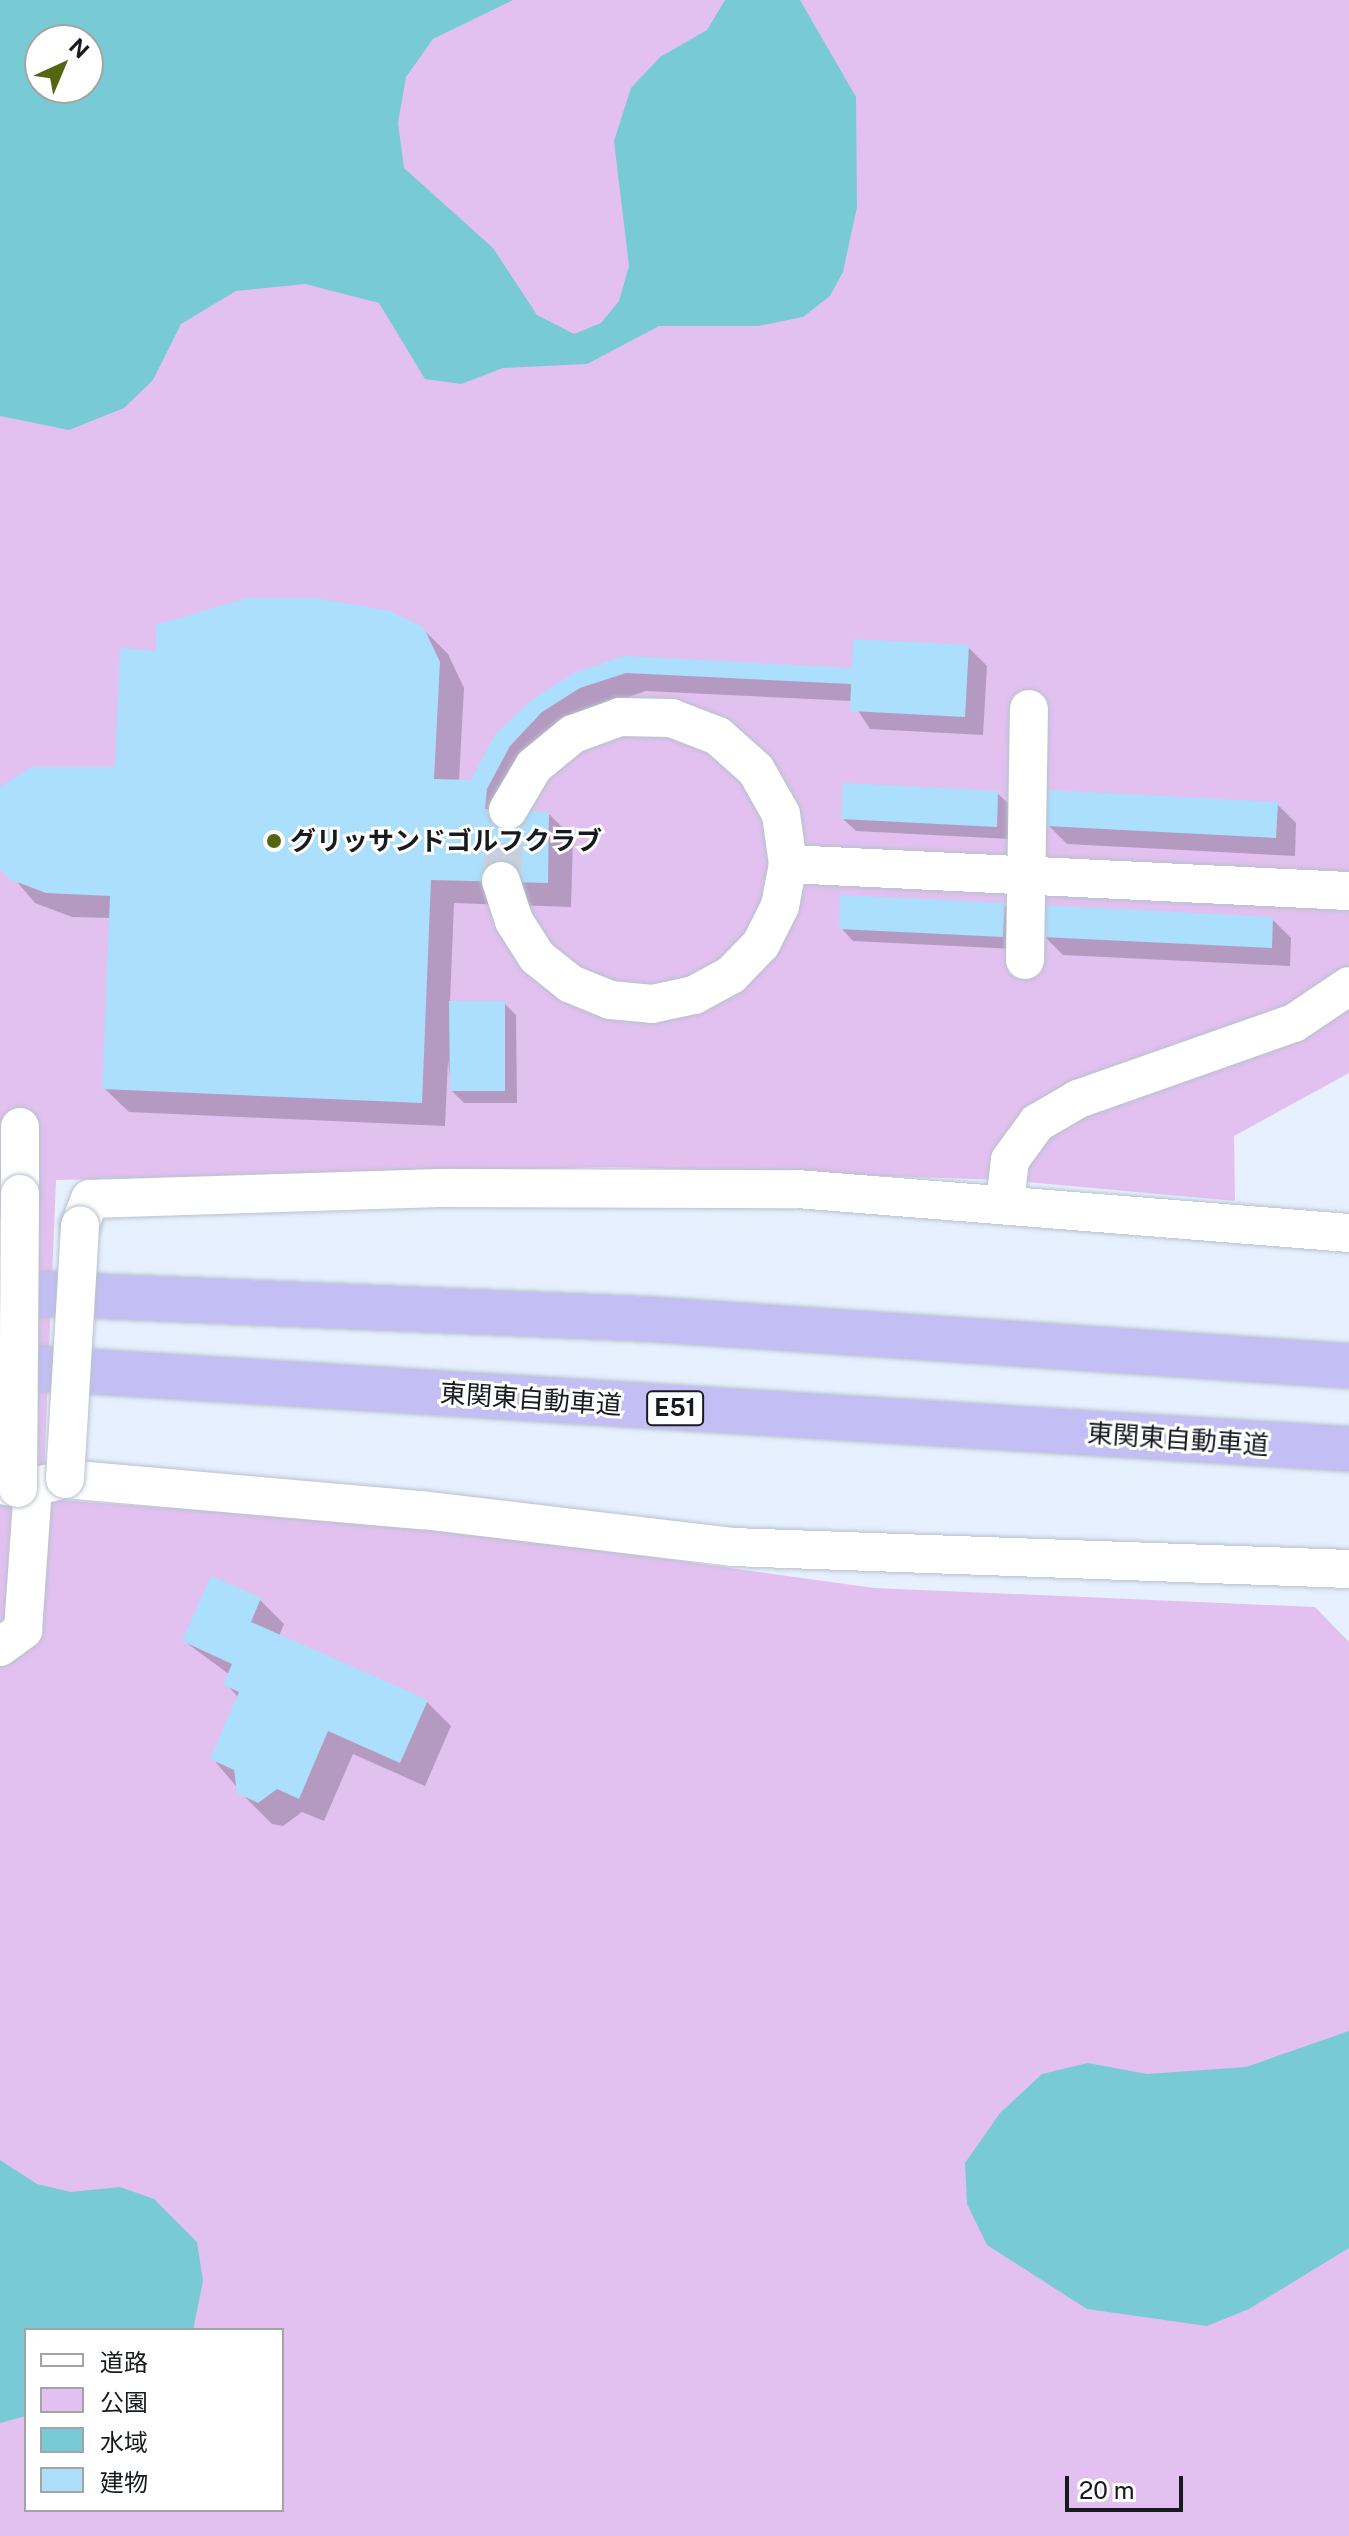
<!DOCTYPE html>
<html>
<head>
<meta charset="utf-8">
<style>
	body { margin:0 }
	#map { position:relative; width:1349px; height:2536px; overflow:hidden; background:#e7f0ff; font-family:"Public Sans","Noto Sans JP",sans-serif }
	div>[style] { position:absolute }
	.green>* { inset:0; background:#e2c1f0 }
	.water>* { inset:0; background:#78cbd4 }
	.shadow>* { inset:0; background:#0003 }
	.building>* { inset:0; background:#abdffb }
	.minor-tunnel>* { height:38px; margin-top:-19px; transform-origin:0; background:repeating-linear-gradient(90deg,#c8d0de 0 38px,transparent 0 57px) }
	.roads { filter:drop-shadow(0 0 2px #b8c1cf) drop-shadow(0 0 2px #b8c1cf) }
	.minor>* { height:38px; margin:-19px; padding:0 19px; transform-origin:19px; border-radius:19px; background:#fff }
	.highway>* { height:44px; margin:-22px; padding:0 22px; transform-origin:22px; border-radius:22px; background:#c3bff4 }
	.bridges { filter:drop-shadow(0 0 2px #b8c1cf) drop-shadow(0 0 2px #b8c1cf) }
	.minor-bridge>* { height:38px; margin:-19px; padding:0 19px; transform-origin:19px; border-radius:19px; background:#fff }
	.dots>* { width:22px; height:22px; translate:-50% -50%; box-sizing:border-box; border:4px solid #fff; border-radius:50% }
	span { translate:-50% -50%; white-space:nowrap; text-align:center; line-height:1.15; -webkit-text-stroke:6px #fff; paint-order:stroke }
	.shield-label span { padding:2px 6px; background:#fff; border:2px solid; border-radius:6px; -webkit-text-stroke-width:0 }
	.shield-label { font-size:24px; color:#171b20; font-weight:700 }
	.poi-label { font-size:26px; color:#171b20; font-weight:700 }
	.left { translate:0 -50%; text-align:left }
	.street-label { font-size:26px; color:#171b20 }
	.legend { position:absolute; left:24px; top:2328px; width:260px; height:184px; box-sizing:border-box; background:#fff; border:2px solid #a2a4a6; margin:0; padding:10px 14px; list-style:none; font-size:24px; color:#171b20 }
	.legend li { display:flex; align-items:center; gap:16px; height:40px }
	.legend b { width:40px; border:2px solid #a2a4a6 }
	.north { position:absolute; left:24px; top:24px; width:80px; height:80px; box-sizing:border-box; background:#fff; border:2px solid #a2a4a6; border-radius:50%; rotate:44deg; font-size:22px; font-weight:700; line-height:32px; text-align:center; color:#171b20 }
	.north::after { content:''; display:block; margin:auto; width:28px; height:36px; background:#546610; clip-path:polygon(50% 0,100% 100%,50% 72%,0 100%) }
	.scale { position:absolute; left:1065px; top:2476px; width:118px; height:36px; box-sizing:border-box; border:4px solid #171b20; border-top:0; padding-left:10px; font-size:24px; line-height:28px; white-space:nowrap; color:#171b20; -webkit-text-stroke:6px #fff; paint-order:stroke }
</style>
</head>
<body>
<div id="map">
	<div class="green">
		<i style="clip-path:polygon(evenodd,0 0,1349px 0,1349px 1073px,1234px 1136px,1235px 1201px,1004px 1180px,613px 1167px,56px 1180px,43px 1499px,428px 1526px,874px 1588px,1315px 1607px,1349px 1642px,1349px 2536px,0 2536px,0 1497px,29px 1221px,0 1219px,0 0,40px 40px,88px 40px,88px 88px,40px 88px,40px 40px,0 0,26px 2330px,282px 2330px,282px 2510px,26px 2510px,26px 2330px)"></i>
	</div>
	<div class="water">
		<i style="clip-path:polygon(evenodd,0 0,513px 0,433px 39px,406px 77px,398px 123px,404px 168px,493px 248px,537px 315px,574px 334px,601px 323px,619px 301px,629px 266px,614px 141px,631px 88px,660px 57px,707px 30px,725px 0,800px 0,856px 97px,857px 207px,843px 272px,830px 296px,803px 317px,758px 326px,659px 326px,587px 364px,503px 368px,461px 384px,425px 379px,379px 303px,305px 284px,236px 291px,181px 324px,153px 380px,124px 408px,69px 430px,0 416px,0 0,40px 40px,88px 40px,88px 88px,40px 88px,40px 40px)"></i>
		<i style="clip-path:polygon(1349px 2031px,1349px 2248px,1249px 2309px,1207px 2326px,1087px 2309px,987px 2245px,967px 2204px,965px 2163px,1000px 2113px,1042px 2074px,1088px 2063px,1147px 2074px,1246px 2067px)"></i>
		<i style="clip-path:polygon(0 2160px,37px 2184px,71px 2192px,120px 2187px,154px 2199px,197px 2242px,203px 2281px,193px 2330px,26px 2330px,26px 2416px,0 2423px)"></i>
	</div>
	<div class="shadow">
		<i style="clip-path:polygon(423px 629px,448px 654px,464px 688px,459px 781px,472px 782px,496px 738px,624px 658px,854px 670px,968px 647px,987px 666px,983px 735px,870px 729px,852px 701px,646px 691px,599px 707px,505px 809px,549px 814px,573px 838px,571px 907px,454px 903px,450px 1003px,504px 1003px,516px 1015px,517px 1103px,464px 1103px,452px 1091px,448px 1061px,445px 1126px,129px 1112px,104px 1088px,111px 918px,72px 917px,35px 903px,0 862px,117px 769px,158px 653px)"></i>
		<i style="clip-path:polygon(997px 793px,1010px 805px,1009px 839px,856px 831px,843px 819px)"></i>
		<i style="clip-path:polygon(1277px 804px,1296px 823px,1295px 856px,1067px 844px,1048px 825px)"></i>
		<i style="clip-path:polygon(1004px 905px,1016px 918px,1015px 949px,853px 941px,841px 928px)"></i>
		<i style="clip-path:polygon(1272px 919px,1291px 938px,1290px 966px,1063px 955px,1044px 936px)"></i>
		<i style="clip-path:polygon(260px 1600px,284px 1624px,279px 1636px,427px 1702px,451px 1726px,425px 1786px,353px 1754px,324px 1821px,302px 1812px,283px 1826px,272px 1824px,247px 1799px,213px 1759px,239px 1698px,226px 1684px,230px 1675px,184px 1641px)"></i>
	</div>
	<div class="building">
		<i style="clip-path:polygon(247px 598px,315px 598px,390px 611px,424px 628px,440px 662px,434px 779px,471px 780px,494px 736px,530px 701px,574px 673px,624px 656px,852px 668px,853px 639px,969px 645px,965px 717px,850px 711px,851px 684px,626px 673px,580px 688px,542px 712px,510px 746px,487px 789px,485px 809px,549px 812px,548px 883px,431px 880px,422px 1103px,102px 1089px,110px 896px,46px 893px,9px 879px,0 869px,0 787px,32px 767px,115px 767px,120px 648px,156px 651px,156px 625px)"></i>
		<i style="clip-path:polygon(843px 783px,998px 791px,997px 827px,841px 819px)"></i>
		<i style="clip-path:polygon(1048px 790px,1278px 802px,1276px 838px,1046px 826px)"></i>
		<i style="clip-path:polygon(840px 895px,1005px 903px,1003px 937px,839px 929px)"></i>
		<i style="clip-path:polygon(1043px 905px,1273px 917px,1272px 948px,1042px 937px)"></i>
		<i style="clip-path:polygon(449px 1001px,505px 1001px,505px 1091px,450px 1091px)"></i>
		<i style="clip-path:polygon(211px 1576px,261px 1598px,251px 1622px,428px 1700px,400px 1763px,328px 1731px,299px 1799px,277px 1789px,258px 1803px,237px 1793px,234px 1770px,210px 1759px,239px 1692px,223px 1685px,232px 1664px,182px 1641px)"></i>
	</div>
	<div class="minor-tunnel">
		<i style="left:501px;top:881px;width:71px;rotate:-84.4deg"></i>
	</div>
	<div class="roads">
		<div class="minor">
			<i style="left:788px;top:864px;width:562px;rotate:2.76deg"></i>
			<i style="left:501px;top:881px;width:42px;rotate:72deg"></i>
			<i style="left:514px;top:921px;width:43px;rotate:57.4deg"></i>
			<i style="left:537px;top:957px;width:43px;rotate:38.5deg"></i>
			<i style="left:571px;top:984px;width:42px;rotate:22.3deg"></i>
			<i style="left:610px;top:1000px;width:42px;rotate:5.4deg"></i>
			<i style="left:652px;top:1004px;width:43px;rotate:-12.1deg"></i>
			<i style="left:694px;top:995px;width:42px;rotate:-28.4deg"></i>
			<i style="left:731px;top:975px;width:43px;rotate:-45.9deg"></i>
			<i style="left:761px;top:944px;width:42px;rotate:-63.4deg"></i>
			<i style="left:780px;top:906px;width:43px;rotate:-79.2deg"></i>
			<i style="left:788px;top:864px;width:50px;rotate:-98deg"></i>
			<i style="left:781px;top:814px;width:51px;rotate:-119.6deg"></i>
			<i style="left:756px;top:770px;width:51px;rotate:-138.2deg"></i>
			<i style="left:718px;top:736px;width:50px;rotate:-159deg"></i>
			<i style="left:671px;top:718px;width:51px;rotate:-178.9deg"></i>
			<i style="left:620px;top:717px;width:50px;rotate:160.1deg"></i>
			<i style="left:573px;top:734px;width:50px;rotate:140.6deg"></i>
			<i style="left:534px;top:766px;width:51px;rotate:120.6deg"></i>
			<i style="left:1025px;top:960px;width:251px;rotate:-89.1deg"></i>
			<i style="left:20px;top:1127px;width:67px;rotate:90deg"></i>
			<i style="left:1005px;top:1202px;width:42px;rotate:-83.2deg"></i>
			<i style="left:1010px;top:1160px;width:46px;rotate:-53.9deg"></i>
			<i style="left:1037px;top:1123px;width:48px;rotate:-30.3deg"></i>
			<i style="left:1078px;top:1099px;width:229px;rotate:-19.4deg"></i>
			<i style="left:1294px;top:1023px;width:66px;rotate:-33.9deg"></i>
			<i style="left:80px;top:1225px;width:28px;rotate:-69deg"></i>
			<i style="left:90px;top:1199px;width:350px;rotate:-1.8deg"></i>
			<i style="left:440px;top:1188px;width:357px;rotate:0.2deg"></i>
			<i style="left:797px;top:1189px;width:554px;rotate:4.56deg"></i>
			<i style="left:0;top:1485px;width:25px;rotate:9deg"></i>
			<i style="left:25px;top:1489px;width:41px;rotate:-14deg"></i>
			<i style="left:65px;top:1479px;width:358px;rotate:5deg"></i>
			<i style="left:422px;top:1510px;width:312px;rotate:6.8deg"></i>
			<i style="left:732px;top:1547px;width:617px;rotate:2.04deg"></i>
			<i style="left:0;top:1647px;width:29px;rotate:-36deg"></i>
			<i style="left:23px;top:1630px;width:143px;rotate:-86deg"></i>
		</div>
		<div class="highway">
			<i style="left:0;top:1292px;width:647px;rotate:2.39deg"></i>
			<i style="left:646px;top:1319px;width:705px;rotate:3.82deg"></i>
			<i style="left:0;top:1366px;width:1352px;rotate:3.52deg"></i>
		</div>
	</div>
	<div class="bridges">
		<div class="minor-bridge">
			<i style="left:65px;top:1479px;width:254px;rotate:-86.6deg"></i>
			<i style="left:18px;top:1488px;width:294px;rotate:-89.6deg"></i>
		</div>
	</div>
	<div class="dots">
		<i style="left:274px;top:841px;background:#546610"></i>
	</div>
	<div class="shield-label">
		<span style="left:675px;top:1408px">E51</span>
	</div>
	<div class="poi-label">
		<span class="left" style="left:290px;top:841px">グリッサンドゴルフクラブ</span>
	</div>
	<div class="street-label">
		<span style="left:531px;top:1399px;rotate:4deg">東関東自動車道</span>
		<span style="left:1178px;top:1439px;rotate:4deg">東関東自動車道</span>
	</div>
	<ul class="legend">
	<li><b style="height:10px;background:#fff"></b>道路</li>
	<li><b style="height:22px;background:#e2c1f0"></b>公園</li>
	<li><b style="height:22px;background:#78cbd4"></b>水域</li>
	<li><b style="height:22px;background:#abdffb"></b>建物</li>
	</ul>
	<div class="north">N</div>
	<div class="scale">20 m</div>
</div>
</body>
</html>
